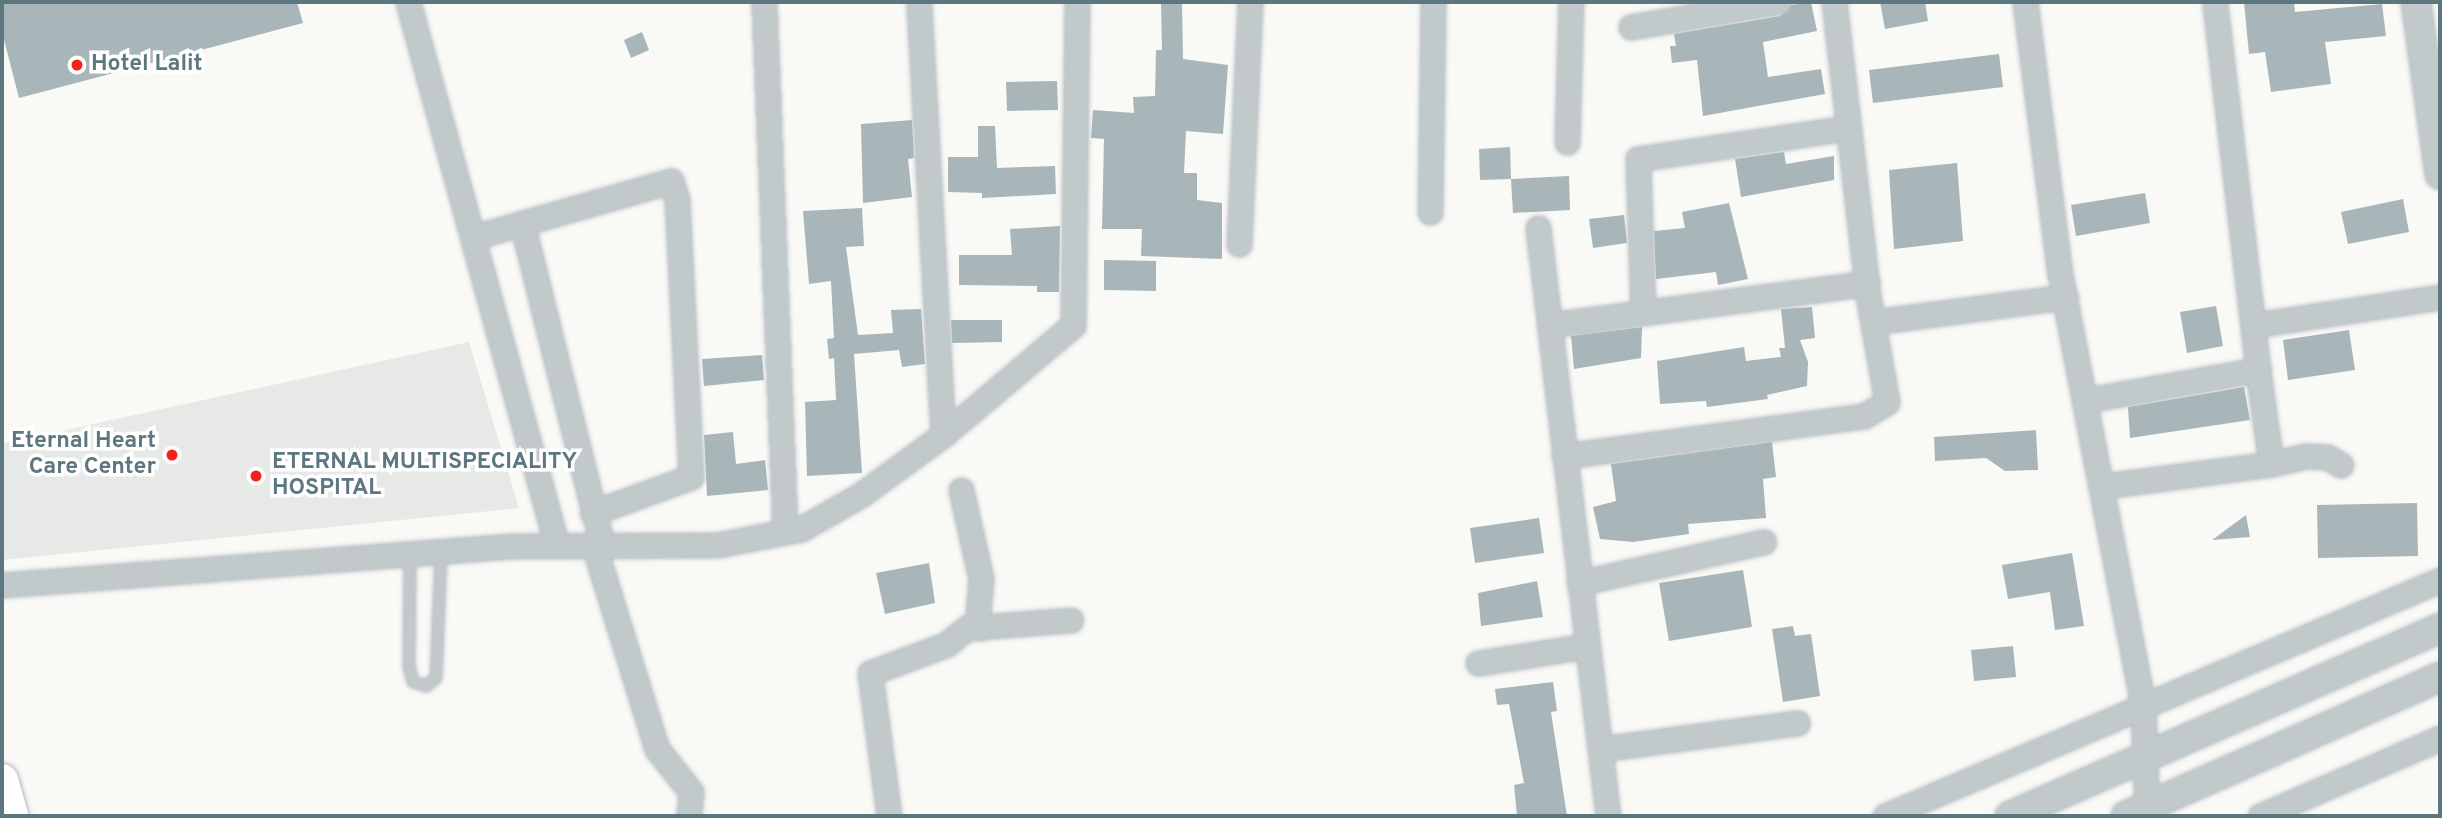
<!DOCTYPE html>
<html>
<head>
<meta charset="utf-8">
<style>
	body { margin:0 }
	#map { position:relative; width:2442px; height:818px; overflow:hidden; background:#f9f9f6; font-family:Overpass,sans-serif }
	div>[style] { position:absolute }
	.built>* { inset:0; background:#e7e9e7 }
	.building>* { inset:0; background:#a8b6b9 }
	.roads { filter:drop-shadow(0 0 2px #b4bdc0) drop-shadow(0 0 2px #b4bdc0) }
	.service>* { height:10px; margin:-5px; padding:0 5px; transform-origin:5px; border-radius:5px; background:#c2c9cb }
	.minor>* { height:23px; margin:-11.5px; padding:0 11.5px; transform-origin:11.5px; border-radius:11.5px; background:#c2c9cb }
	.tertiary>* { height:28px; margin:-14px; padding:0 14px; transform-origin:14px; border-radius:14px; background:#c2c9cb }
	.secondary>* { height:32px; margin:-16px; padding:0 16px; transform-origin:16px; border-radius:16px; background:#fff }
	.dots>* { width:19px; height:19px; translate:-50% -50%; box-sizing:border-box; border:4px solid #fff; border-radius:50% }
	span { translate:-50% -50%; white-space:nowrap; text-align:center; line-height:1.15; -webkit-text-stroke:7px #fff; paint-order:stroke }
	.poi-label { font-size:23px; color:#5d767f; font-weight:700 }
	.left { translate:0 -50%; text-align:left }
	.right { translate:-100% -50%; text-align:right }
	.frame { position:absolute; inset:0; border:4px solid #5d767f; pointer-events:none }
</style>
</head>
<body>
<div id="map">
	<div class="built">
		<i style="clip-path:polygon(469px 342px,519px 508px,2px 560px,2px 444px)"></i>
	</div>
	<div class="building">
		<i style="clip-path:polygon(2px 2px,297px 2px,303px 23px,19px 98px,2px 32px)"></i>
		<i style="clip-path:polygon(1161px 2px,1182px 2px,1183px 59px,1228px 65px,1223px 134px,1186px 131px,1184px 173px,1197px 173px,1197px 200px,1222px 203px,1222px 259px,1141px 256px,1142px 229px,1102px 229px,1104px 139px,1091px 138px,1093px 110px,1134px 113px,1133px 97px,1155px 96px,1156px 50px,1162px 50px)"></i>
		<i style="clip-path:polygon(1811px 2px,1817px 31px,1763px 42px,1768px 77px,1821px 69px,1825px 94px,1703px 116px,1697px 60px,1672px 63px,1670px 46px,1676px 46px,1674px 34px,1780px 16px,1791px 5px)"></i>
		<i style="clip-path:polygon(1880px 2px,1925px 2px,1928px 21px,1885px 29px)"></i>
		<i style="clip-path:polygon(2244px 2px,2294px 2px,2295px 12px,2382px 4px,2386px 36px,2325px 42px,2331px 84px,2271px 92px,2265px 52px,2249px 54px)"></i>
		<i style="clip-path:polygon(642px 32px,649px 50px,631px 58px,624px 40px)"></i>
		<i style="clip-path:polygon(1999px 54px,2003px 87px,1873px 103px,1869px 70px)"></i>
		<i style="clip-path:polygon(1057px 81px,1058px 110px,1007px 111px,1006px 82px)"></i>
		<i style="clip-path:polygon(912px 120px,914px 158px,908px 159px,912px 197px,863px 203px,861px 124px)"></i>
		<i style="clip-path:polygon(978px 126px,995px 126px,997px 168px,1055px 166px,1056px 194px,982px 198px,982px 193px,948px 192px,948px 157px,978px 157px)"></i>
		<i style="clip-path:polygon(1510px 147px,1511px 179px,1480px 180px,1479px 149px)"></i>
		<i style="clip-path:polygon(1784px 152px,1786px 164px,1834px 156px,1834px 180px,1741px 197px,1735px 159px)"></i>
		<i style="clip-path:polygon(1957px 163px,1963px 241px,1894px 249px,1889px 170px)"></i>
		<i style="clip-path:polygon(1569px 176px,1570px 210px,1513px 213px,1511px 179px)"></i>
		<i style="clip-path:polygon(2145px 193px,2150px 223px,2076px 236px,2071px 205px)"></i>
		<i style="clip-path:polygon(2403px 199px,2409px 232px,2348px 244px,2341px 212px)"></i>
		<i style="clip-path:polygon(1729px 203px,1748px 279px,1718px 285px,1716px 272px,1656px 279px,1654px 231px,1685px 228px,1682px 212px)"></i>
		<i style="clip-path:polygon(862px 208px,864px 246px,846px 247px,858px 335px,893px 333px,891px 310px,921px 309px,925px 364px,902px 367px,899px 350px,854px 354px,862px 473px,807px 476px,805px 402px,836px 400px,834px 358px,829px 359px,827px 339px,834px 338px,831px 281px,809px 284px,803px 211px)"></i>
		<i style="clip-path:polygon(1624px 215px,1627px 243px,1593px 248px,1589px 219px)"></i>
		<i style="clip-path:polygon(1060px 226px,1059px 292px,1037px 292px,1037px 286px,959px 285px,959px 255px,1012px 255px,1010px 229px)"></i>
		<i style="clip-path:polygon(1104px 260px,1156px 261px,1156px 291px,1104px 290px)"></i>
		<i style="clip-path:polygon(2216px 306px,2223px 346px,2187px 353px,2180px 312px)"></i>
		<i style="clip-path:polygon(1812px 307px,1815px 338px,1800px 340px,1808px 362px,1807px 386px,1767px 395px,1768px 399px,1707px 407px,1706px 401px,1660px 404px,1657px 361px,1744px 347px,1746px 361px,1781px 357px,1779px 348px,1785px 348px,1781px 309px)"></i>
		<i style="clip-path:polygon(951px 320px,1002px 320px,1002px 342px,952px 343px)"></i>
		<i style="clip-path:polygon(1642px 327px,1641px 358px,1574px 369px,1571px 336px)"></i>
		<i style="clip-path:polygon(2349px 330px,2355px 370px,2288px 380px,2283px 340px)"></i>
		<i style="clip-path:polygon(762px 355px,764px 380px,704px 386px,702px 359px)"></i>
		<i style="clip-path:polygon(2244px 387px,2250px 420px,2130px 438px,2128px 407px)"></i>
		<i style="clip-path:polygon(2036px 430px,2038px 470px,2005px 471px,1986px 458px,1935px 461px,1934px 437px)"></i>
		<i style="clip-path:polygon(733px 432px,736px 464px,765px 460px,768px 490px,707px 496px,704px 435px)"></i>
		<i style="clip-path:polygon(1772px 442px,1776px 477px,1763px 479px,1766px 518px,1688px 524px,1689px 534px,1633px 542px,1600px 539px,1593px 507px,1616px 501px,1611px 464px)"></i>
		<i style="clip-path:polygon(2417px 503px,2418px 556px,2318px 558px,2317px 505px)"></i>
		<i style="clip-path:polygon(2246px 515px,2250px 537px,2212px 540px)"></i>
		<i style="clip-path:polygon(1539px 518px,1544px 553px,1475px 563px,1470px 528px)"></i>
		<i style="clip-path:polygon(2072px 553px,2084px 626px,2055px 630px,2050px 592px,2008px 599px,2002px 565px)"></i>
		<i style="clip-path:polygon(929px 563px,935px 603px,885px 614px,876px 573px)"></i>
		<i style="clip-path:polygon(1743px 570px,1752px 627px,1669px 641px,1659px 583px)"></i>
		<i style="clip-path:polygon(1537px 581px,1543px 617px,1481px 626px,1478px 593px)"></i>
		<i style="clip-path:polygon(1793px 626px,1795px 636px,1811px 634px,1820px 696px,1783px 702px,1772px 629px)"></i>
		<i style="clip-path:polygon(2013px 646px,2016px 677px,1974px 681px,1971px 650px)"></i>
		<i style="clip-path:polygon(1553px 682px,1557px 711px,1551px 712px,1567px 816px,1517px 816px,1514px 785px,1524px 783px,1509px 704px,1497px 705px,1495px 689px)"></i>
	</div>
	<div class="roads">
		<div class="service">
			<i style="left:410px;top:554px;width:112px;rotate:90.5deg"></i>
			<i style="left:409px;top:666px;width:16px;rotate:76deg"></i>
			<i style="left:413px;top:682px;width:14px;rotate:17deg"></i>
			<i style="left:426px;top:686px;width:13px;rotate:-39deg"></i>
			<i style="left:436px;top:678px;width:127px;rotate:-87.7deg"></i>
		</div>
		<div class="minor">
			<i style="left:408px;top:2px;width:564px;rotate:74.68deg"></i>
			<i style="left:764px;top:2px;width:530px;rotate:87.73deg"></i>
			<i style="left:2025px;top:2px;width:269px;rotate:82.7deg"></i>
			<i style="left:2059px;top:269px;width:445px;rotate:79.1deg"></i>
			<i style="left:2143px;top:706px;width:110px;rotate:87.9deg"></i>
			<i style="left:1631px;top:27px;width:149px;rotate:-9.7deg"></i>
			<i style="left:1567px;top:142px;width:140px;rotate:-88.4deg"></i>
			<i style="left:1430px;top:212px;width:210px;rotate:-89.2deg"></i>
			<i style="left:522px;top:223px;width:335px;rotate:76deg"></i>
			<i style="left:1538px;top:228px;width:592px;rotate:83.21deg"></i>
			<i style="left:474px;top:237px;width:205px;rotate:-15.9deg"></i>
			<i style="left:671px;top:181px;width:20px;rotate:72deg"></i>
			<i style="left:677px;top:200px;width:277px;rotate:87.1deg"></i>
			<i style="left:691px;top:477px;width:105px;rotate:160deg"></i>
			<i style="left:1239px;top:244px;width:242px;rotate:-87.4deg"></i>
			<i style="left:1643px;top:313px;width:154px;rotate:-91.9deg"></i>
			<i style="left:1638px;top:159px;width:213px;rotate:-8.4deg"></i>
			<i style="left:1873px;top:322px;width:194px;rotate:-7.4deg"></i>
			<i style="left:1550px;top:325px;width:320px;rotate:-7.5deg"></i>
			<i style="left:2255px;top:325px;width:187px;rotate:-8.6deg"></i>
			<i style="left:2087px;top:400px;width:174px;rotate:-10deg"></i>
			<i style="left:2258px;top:370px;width:371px;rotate:-96.7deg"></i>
			<i style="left:943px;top:435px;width:170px;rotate:-40.2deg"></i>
			<i style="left:1073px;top:325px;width:323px;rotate:-89.3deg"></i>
			<i style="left:1564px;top:456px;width:303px;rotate:-7.6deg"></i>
			<i style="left:1864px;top:416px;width:27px;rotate:-31deg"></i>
			<i style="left:1887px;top:402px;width:109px;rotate:-100.1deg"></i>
			<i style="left:1868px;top:295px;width:295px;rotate:-96.6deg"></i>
			<i style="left:2271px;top:464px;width:37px;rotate:-13deg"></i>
			<i style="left:2307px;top:456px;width:20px;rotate:3deg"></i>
			<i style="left:2327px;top:457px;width:16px;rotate:30deg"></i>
			<i style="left:2104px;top:486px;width:168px;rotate:-7.5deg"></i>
			<i style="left:2271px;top:464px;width:95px;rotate:-97.9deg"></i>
			<i style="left:961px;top:490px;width:91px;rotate:77.3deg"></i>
			<i style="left:981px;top:579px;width:46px;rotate:95deg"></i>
			<i style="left:977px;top:625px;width:5px;rotate:37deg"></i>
			<i style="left:595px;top:549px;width:209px;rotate:72.8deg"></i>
			<i style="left:657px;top:749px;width:55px;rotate:51.7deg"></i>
			<i style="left:691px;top:792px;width:24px;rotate:95deg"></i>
			<i style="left:1579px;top:583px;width:189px;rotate:-12.6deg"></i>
			<i style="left:2px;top:585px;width:511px;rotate:-4.37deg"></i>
			<i style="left:512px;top:546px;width:205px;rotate:-0.3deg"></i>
			<i style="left:717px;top:545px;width:86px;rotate:-10.8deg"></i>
			<i style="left:801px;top:529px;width:70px;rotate:-29.8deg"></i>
			<i style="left:862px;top:494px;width:100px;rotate:-36.1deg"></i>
			<i style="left:943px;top:435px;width:434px;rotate:-93.2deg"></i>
			<i style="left:1478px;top:663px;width:110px;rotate:-8.9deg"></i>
			<i style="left:1601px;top:749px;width:198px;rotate:-7.6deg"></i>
			<i style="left:889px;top:816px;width:144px;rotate:-97.6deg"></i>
			<i style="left:870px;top:673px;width:82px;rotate:-20.6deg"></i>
			<i style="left:947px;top:644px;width:26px;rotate:-39deg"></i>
			<i style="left:967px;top:628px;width:104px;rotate:-4.4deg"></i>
			<i style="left:1885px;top:816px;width:603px;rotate:-23.04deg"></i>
			<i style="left:2260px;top:816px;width:196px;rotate:-23.4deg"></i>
		</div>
		<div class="tertiary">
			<i style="left:2416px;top:2px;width:174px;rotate:82.1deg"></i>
			<i style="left:2010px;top:816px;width:469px;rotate:-23.6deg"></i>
			<i style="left:2126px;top:816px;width:343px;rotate:-23.9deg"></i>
		</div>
		<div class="secondary">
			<i style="left:2px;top:780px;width:37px;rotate:74deg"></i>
		</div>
	</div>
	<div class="dots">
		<i style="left:77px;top:65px;background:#f5221a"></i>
		<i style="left:172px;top:455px;background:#f5221a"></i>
		<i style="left:256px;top:476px;background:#f5221a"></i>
	</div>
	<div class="poi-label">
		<span class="left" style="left:91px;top:65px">Hotel Lalit</span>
		<span class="right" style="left:156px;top:455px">Eternal Heart<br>Care Center</span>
		<span class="left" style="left:272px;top:476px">ETERNAL MULTISPECIALITY<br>HOSPITAL</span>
	</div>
	<div class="frame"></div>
</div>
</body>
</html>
